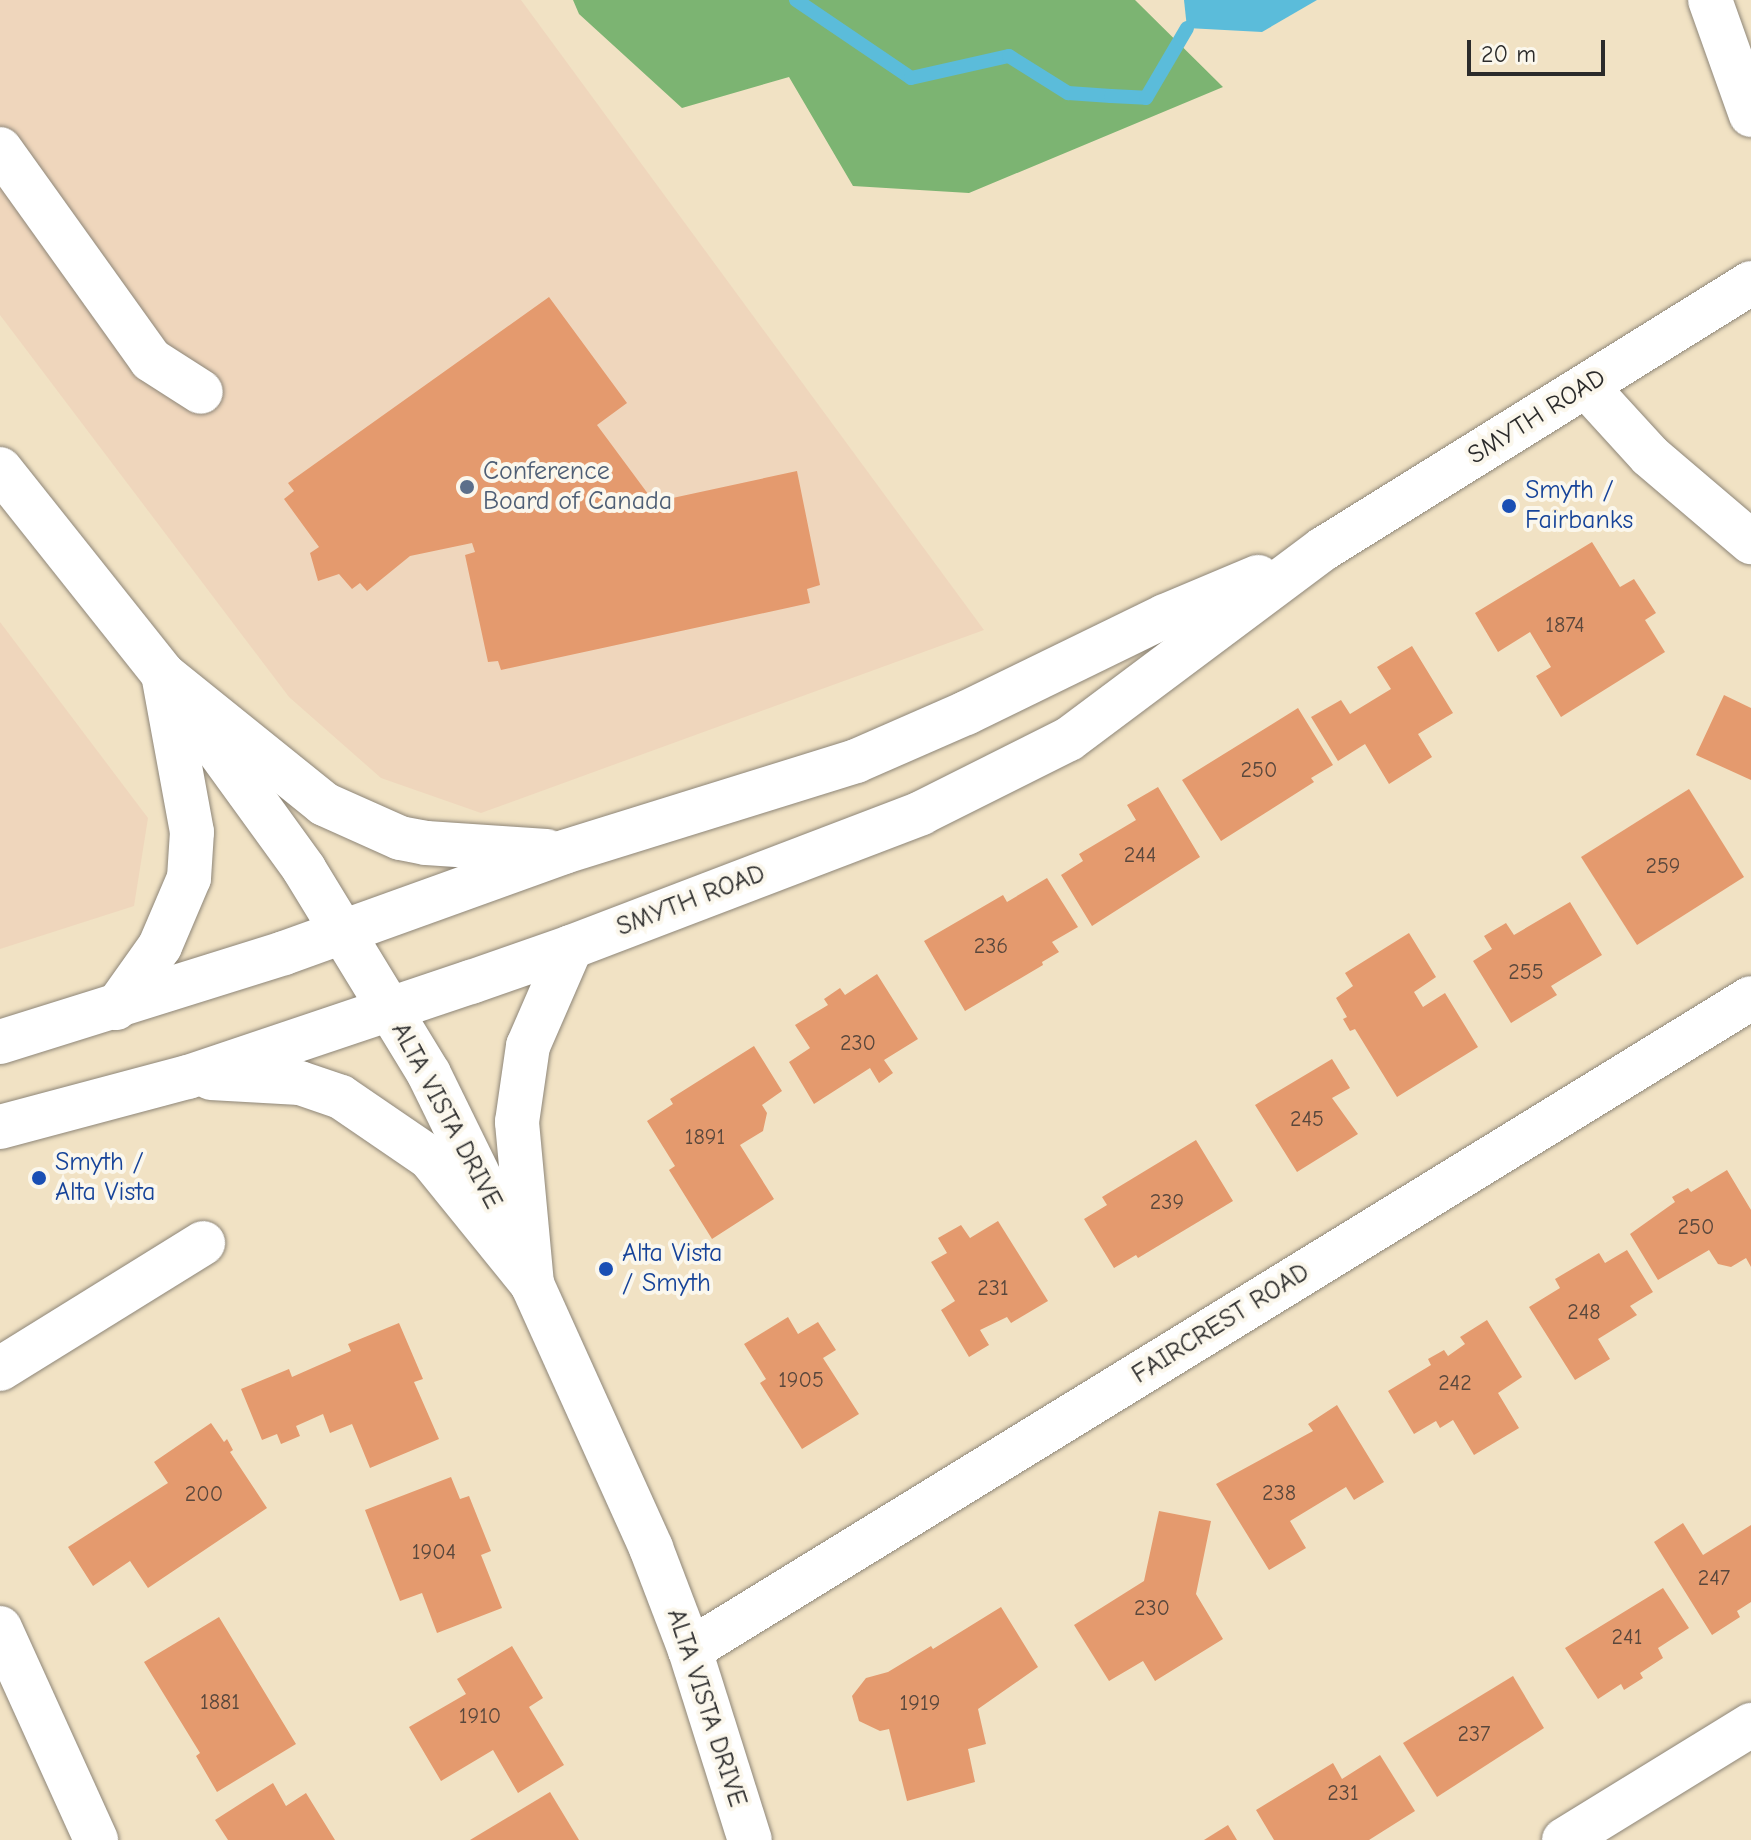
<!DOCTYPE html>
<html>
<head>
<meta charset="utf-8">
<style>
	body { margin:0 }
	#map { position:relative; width:1751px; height:1840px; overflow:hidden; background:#f1e2c4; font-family:"Comic Neue",sans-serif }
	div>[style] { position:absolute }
	.built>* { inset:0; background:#efd6bc }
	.forest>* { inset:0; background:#7cb472 }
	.water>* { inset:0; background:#5bbcda }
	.stream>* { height:14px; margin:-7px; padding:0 7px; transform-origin:7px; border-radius:7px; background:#5bbcda }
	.building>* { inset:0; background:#e49a6e }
	.roads { filter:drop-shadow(0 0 2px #8e8678) drop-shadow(0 0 2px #8e8678) }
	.minor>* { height:44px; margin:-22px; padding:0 22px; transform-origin:22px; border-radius:22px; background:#fff }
	.major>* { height:44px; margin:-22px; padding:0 22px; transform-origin:22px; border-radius:22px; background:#fff }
	.dots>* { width:22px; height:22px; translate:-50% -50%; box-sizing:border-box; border:4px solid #fbf7ec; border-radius:50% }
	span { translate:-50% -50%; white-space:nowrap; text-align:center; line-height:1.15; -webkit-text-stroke:8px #fbf7ec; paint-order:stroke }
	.number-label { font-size:22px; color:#59473c }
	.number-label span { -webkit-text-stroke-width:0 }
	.street-label { font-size:26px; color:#2b2b2b }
	.service-label { font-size:26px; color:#4e5e75 }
	.left { translate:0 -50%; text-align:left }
	.transit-label { font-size:26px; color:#164399 }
	.scale { position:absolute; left:1467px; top:40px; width:138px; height:36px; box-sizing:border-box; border:4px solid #2b2b2b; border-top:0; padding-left:10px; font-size:24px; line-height:28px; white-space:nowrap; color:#2b2b2b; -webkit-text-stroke:6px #fbf7ec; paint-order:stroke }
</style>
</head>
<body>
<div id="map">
	<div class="built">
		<i style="clip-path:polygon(0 0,521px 0,984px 630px,481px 813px,381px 778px,289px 697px,0 315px)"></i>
		<i style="clip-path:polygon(0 622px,148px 818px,134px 906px,0 949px)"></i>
	</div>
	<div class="forest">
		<i style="clip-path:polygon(573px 0,1135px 0,1223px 87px,969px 193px,853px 186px,789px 77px,682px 108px,579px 14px)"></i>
	</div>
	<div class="water">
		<i style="clip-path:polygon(1184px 0,1317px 0,1262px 32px,1187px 28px)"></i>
	</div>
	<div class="stream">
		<i style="left:796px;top:0;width:139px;rotate:34.1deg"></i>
		<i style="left:911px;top:78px;width:100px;rotate:-12.7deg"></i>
		<i style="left:1009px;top:56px;width:70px;rotate:32.1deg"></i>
		<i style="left:1068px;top:93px;width:43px;rotate:4deg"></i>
		<i style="left:1111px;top:96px;width:35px;rotate:3deg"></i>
		<i style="left:1146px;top:98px;width:81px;rotate:-59.6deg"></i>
	</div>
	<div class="building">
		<i style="clip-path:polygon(549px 297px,627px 403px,597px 425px,654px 502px,797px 471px,820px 585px,807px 589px,810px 603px,501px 670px,498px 661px,488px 662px,465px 555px,475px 552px,472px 543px,410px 556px,367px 591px,360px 583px,352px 589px,339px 574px,318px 581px,310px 553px,319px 547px,284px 499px,294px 491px,288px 483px)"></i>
		<i style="clip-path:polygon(1592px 542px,1620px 587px,1634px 579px,1656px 613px,1645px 620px,1665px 652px,1561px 717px,1536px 676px,1551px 667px,1530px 632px,1498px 652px,1475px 613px)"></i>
		<i style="clip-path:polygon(1412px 646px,1453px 713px,1418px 734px,1432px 757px,1389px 784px,1365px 744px,1338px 761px,1311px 717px,1341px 700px,1350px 714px,1391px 689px,1377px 667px)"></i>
		<i style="clip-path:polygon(1724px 695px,1751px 708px,1751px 780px,1696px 755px)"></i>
		<i style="clip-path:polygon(1298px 708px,1333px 765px,1311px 778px,1314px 782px,1221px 841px,1182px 780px)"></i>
		<i style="clip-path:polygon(1158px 787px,1200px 857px,1092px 926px,1061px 875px,1083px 861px,1079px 854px,1136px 820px,1127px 805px)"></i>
		<i style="clip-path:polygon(1689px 789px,1744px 877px,1637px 945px,1581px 857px)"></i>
		<i style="clip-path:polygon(1047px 878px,1078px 927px,1052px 942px,1059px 952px,1042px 962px,1043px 965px,965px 1011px,924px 941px,1003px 895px,1007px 902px)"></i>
		<i style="clip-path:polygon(1570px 902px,1602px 955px,1551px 986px,1557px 995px,1511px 1023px,1473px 961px,1492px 949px,1484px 936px,1506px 923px,1514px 935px)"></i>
		<i style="clip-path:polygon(1409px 933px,1436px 977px,1414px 992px,1423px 1007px,1445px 993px,1478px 1047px,1397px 1097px,1355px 1029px,1350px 1031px,1343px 1019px,1347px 1017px,1336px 998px,1353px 986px,1345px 973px)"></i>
		<i style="clip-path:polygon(877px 974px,918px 1039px,884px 1060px,893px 1073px,879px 1083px,870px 1068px,814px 1104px,789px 1062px,810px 1048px,795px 1025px,828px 1005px,824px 999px,840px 988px,845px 995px)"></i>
		<i style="clip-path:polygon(754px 1046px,782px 1091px,762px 1105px,767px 1113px,763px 1131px,740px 1145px,774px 1199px,712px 1239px,669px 1170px,675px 1166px,647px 1121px,673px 1104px,670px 1099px)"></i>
		<i style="clip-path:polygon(1332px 1059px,1350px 1088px,1332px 1098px,1358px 1134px,1297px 1172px,1255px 1105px)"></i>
		<i style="clip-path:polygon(1196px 1140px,1233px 1201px,1138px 1258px,1136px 1255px,1114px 1268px,1084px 1219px,1107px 1205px,1102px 1197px)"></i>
		<i style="clip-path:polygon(1727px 1170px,1751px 1210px,1751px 1267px,1746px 1258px,1731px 1267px,1718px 1264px,1709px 1250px,1658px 1280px,1630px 1234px,1675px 1202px,1672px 1197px,1688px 1188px,1691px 1192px)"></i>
		<i style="clip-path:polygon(998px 1221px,1048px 1301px,1011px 1323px,1007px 1317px,980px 1330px,989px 1345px,969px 1357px,941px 1310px,955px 1301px,931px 1262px,947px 1253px,938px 1238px,961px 1225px,970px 1238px)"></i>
		<i style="clip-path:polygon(1627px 1250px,1653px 1292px,1630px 1306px,1637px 1315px,1598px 1339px,1610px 1359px,1575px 1380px,1529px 1307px,1560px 1288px,1555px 1279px,1599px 1253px,1605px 1263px)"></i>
		<i style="clip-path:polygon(788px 1317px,798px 1334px,818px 1322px,836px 1350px,823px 1358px,859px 1414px,802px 1449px,760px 1383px,766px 1379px,744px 1344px)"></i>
		<i style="clip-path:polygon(1487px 1320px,1522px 1377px,1498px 1393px,1519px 1428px,1474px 1455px,1453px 1420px,1440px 1428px,1436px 1421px,1414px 1434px,1388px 1391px,1431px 1365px,1428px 1359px,1444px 1350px,1448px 1356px,1465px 1344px,1460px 1337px)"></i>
		<i style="clip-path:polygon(399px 1323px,423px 1379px,414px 1382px,439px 1439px,370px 1468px,352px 1424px,330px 1433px,323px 1414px,296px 1426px,300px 1436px,281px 1444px,277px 1434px,262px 1440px,241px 1389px,289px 1369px,292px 1377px,351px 1351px,348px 1344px)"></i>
		<i style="clip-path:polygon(1337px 1405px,1384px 1482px,1354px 1500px,1346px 1487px,1290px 1521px,1306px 1548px,1269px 1570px,1216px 1484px,1313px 1431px,1308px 1424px)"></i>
		<i style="clip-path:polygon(211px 1423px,224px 1442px,227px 1439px,233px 1450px,230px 1452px,267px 1508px,148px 1588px,130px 1561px,93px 1586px,68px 1547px,168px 1483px,154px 1462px)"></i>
		<i style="clip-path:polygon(451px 1477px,460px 1499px,469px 1496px,491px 1551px,481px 1555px,502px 1608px,437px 1633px,422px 1593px,400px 1601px,365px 1510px)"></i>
		<i style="clip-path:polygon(1159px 1511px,1211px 1521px,1196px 1594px,1223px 1639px,1155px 1681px,1143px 1661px,1109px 1681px,1074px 1625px,1144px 1581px)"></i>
		<i style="clip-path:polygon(1683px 1523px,1703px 1555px,1751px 1525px,1751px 1602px,1737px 1611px,1740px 1617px,1712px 1635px,1654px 1542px)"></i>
		<i style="clip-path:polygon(1663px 1588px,1689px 1628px,1658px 1648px,1663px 1658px,1640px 1673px,1643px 1678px,1624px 1690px,1621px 1684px,1598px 1699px,1565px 1648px)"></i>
		<i style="clip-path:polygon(1001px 1607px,1038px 1667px,978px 1709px,986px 1744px,968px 1749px,975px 1782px,907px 1801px,889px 1729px,880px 1731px,859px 1721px,852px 1696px,866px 1678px,888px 1672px,931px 1646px,933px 1649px)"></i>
		<i style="clip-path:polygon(219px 1617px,296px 1744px,217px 1792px,196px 1756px,200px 1753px,144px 1662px)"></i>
		<i style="clip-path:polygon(512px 1646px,543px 1698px,529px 1707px,564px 1765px,518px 1793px,493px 1750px,441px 1781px,409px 1727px,466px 1694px,457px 1679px)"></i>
		<i style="clip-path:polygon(1513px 1676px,1544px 1728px,1437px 1797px,1403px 1743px)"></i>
		<i style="clip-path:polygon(1380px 1755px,1415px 1811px,1369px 1840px,1274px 1840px,1256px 1810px,1333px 1763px,1342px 1779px)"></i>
		<i style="clip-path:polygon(273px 1783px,286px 1806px,306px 1793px,335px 1840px,228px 1840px,215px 1820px)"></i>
		<i style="clip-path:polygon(550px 1792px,579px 1840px,470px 1840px)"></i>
		<i style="clip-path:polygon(1228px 1825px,1237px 1840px,1204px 1840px)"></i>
	</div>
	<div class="roads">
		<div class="minor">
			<i style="left:1710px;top:0;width:122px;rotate:70.4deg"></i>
			<i style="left:0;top:149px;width:259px;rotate:54.4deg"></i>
			<i style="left:151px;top:360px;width:59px;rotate:32.6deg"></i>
			<i style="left:1587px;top:387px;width:93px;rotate:47.6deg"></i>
			<i style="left:1650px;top:456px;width:133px;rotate:40.4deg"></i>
			<i style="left:0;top:469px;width:262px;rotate:51.5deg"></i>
			<i style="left:163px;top:674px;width:241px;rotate:54.1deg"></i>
			<i style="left:304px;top:869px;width:240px;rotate:58.6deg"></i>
			<i style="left:429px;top:1074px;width:234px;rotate:63.9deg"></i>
			<i style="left:532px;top:1284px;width:290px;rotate:65.7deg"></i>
			<i style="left:651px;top:1548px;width:109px;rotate:69.1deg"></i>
			<i style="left:690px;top:1650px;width:199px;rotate:72.5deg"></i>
			<i style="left:0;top:1369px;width:239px;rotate:-31.8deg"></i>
			<i style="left:0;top:1628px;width:233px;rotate:65.6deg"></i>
			<i style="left:690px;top:1650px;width:1245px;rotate:-31.57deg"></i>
			<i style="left:1564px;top:1840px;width:220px;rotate:-31.6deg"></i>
		</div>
		<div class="major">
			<i style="left:163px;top:674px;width:207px;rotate:38.9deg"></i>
			<i style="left:324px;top:804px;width:83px;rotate:24.1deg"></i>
			<i style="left:400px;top:838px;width:26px;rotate:11deg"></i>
			<i style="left:426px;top:843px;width:121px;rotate:3.8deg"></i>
			<i style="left:116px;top:1008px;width:76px;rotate:-54.6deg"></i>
			<i style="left:160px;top:946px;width:74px;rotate:-66.9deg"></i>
			<i style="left:189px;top:878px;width:46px;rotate:-86.3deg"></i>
			<i style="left:192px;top:832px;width:161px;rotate:-100.4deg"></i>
			<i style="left:0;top:1042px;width:298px;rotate:-17.4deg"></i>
			<i style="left:284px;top:953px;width:298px;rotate:-19.8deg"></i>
			<i style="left:564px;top:852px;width:306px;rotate:-17.3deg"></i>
			<i style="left:856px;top:761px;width:120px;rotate:-23.6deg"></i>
			<i style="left:966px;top:713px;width:221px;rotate:-26deg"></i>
			<i style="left:1165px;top:616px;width:101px;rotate:-22.8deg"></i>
			<i style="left:211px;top:1078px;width:89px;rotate:3.2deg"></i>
			<i style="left:300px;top:1083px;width:43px;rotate:18.9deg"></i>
			<i style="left:341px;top:1097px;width:108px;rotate:34.4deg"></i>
			<i style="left:430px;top:1158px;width:162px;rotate:51deg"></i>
			<i style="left:0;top:1127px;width:195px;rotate:-14.9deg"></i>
			<i style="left:188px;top:1077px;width:299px;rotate:-18.6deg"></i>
			<i style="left:471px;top:982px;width:106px;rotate:-19.3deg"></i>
			<i style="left:571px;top:947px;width:375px;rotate:-20.9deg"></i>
			<i style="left:921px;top:813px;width:165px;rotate:-26.6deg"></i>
			<i style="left:1069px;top:739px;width:317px;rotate:-36.8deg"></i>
			<i style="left:1323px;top:549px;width:504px;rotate:-31.86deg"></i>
			<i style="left:532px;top:1284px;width:163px;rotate:-95.3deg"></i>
			<i style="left:517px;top:1122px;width:77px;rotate:-81.8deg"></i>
			<i style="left:528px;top:1046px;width:108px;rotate:-66.5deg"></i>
		</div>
	</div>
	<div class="dots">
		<i style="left:467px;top:487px;background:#5c6f8a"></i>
		<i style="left:1509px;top:506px;background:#1a4fb4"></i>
		<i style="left:39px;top:1178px;background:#1a4fb4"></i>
		<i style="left:606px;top:1269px;background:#1a4fb4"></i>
	</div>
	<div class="number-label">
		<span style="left:1565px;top:626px">1874</span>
		<span style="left:1259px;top:771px">250</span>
		<span style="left:1140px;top:856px">244</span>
		<span style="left:1663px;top:867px">259</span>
		<span style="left:991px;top:947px">236</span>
		<span style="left:1526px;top:973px">255</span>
		<span style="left:858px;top:1044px">230</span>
		<span style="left:1307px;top:1120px">245</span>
		<span style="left:705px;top:1138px">1891</span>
		<span style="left:1167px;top:1203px">239</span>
		<span style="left:1696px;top:1228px">250</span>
		<span style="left:993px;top:1289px">231</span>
		<span style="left:1584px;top:1313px">248</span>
		<span style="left:801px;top:1381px">1905</span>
		<span style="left:1455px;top:1384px">242</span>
		<span style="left:1279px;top:1494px">238</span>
		<span style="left:204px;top:1495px">200</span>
		<span style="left:434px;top:1553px">1904</span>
		<span style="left:1714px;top:1579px">247</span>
		<span style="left:1152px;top:1609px">230</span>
		<span style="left:1627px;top:1638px">241</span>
		<span style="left:220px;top:1703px">1881</span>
		<span style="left:920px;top:1704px">1919</span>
		<span style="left:480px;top:1717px">1910</span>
		<span style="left:1474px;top:1735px">237</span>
		<span style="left:1343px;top:1794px">231</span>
	</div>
	<div class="street-label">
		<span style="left:1537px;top:417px;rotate:-32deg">SMYTH ROAD</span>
		<span style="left:691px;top:901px;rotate:-21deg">SMYTH ROAD</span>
		<span style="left:446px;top:1116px;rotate:62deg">ALTA VISTA DRIVE</span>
		<span style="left:1221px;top:1324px;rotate:-32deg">FAIRCREST ROAD</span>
		<span style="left:706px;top:1708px;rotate:72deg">ALTA VISTA DRIVE</span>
	</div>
	<div class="service-label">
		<span class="left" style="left:483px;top:487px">Conference<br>Board of Canada</span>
	</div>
	<div class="transit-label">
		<span class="left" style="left:1525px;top:506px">Smyth /<br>Fairbanks</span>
		<span class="left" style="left:55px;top:1178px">Smyth /<br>Alta Vista</span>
		<span class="left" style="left:622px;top:1269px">Alta Vista<br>/ Smyth</span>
	</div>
	<div class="scale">20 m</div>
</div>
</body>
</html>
